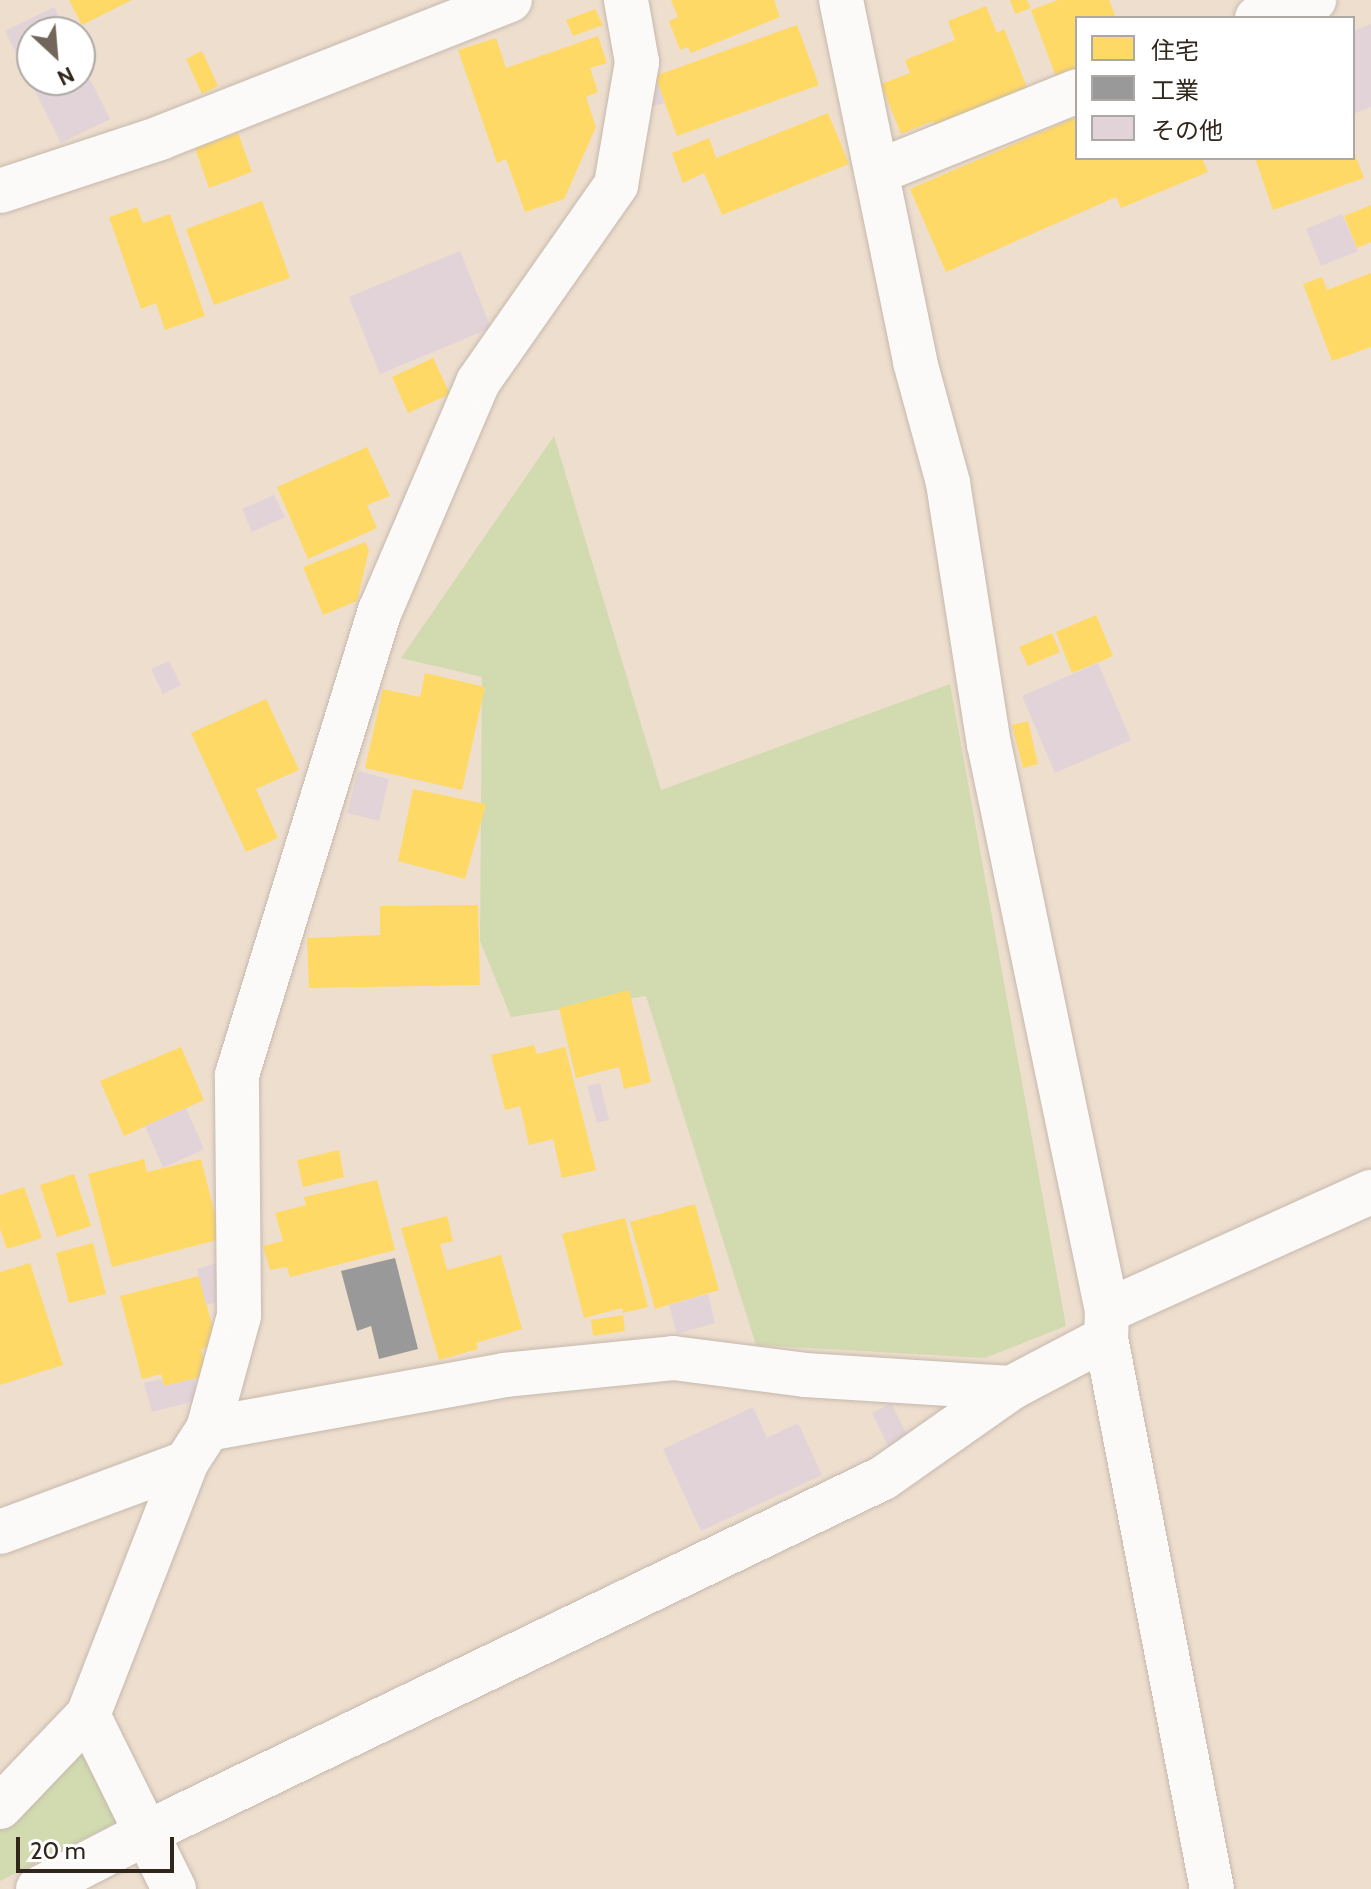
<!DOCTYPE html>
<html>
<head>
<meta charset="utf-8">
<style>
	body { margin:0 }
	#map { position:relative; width:1371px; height:1889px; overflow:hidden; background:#eedece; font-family:Cabin,"Noto Sans JP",sans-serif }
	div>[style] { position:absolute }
	.green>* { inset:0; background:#d2dab0 }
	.homes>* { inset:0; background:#ffd966 }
	.industry>* { inset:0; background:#999 }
	.building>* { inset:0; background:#e2d3d8 }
	.roads { filter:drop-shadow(0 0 2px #c5b9ad) drop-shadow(0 0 2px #c5b9ad) }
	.minor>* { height:44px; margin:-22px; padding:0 22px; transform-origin:22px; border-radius:22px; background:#fcfaf8 }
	span { translate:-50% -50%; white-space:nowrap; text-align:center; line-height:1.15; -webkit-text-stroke:8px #fff; paint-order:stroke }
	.legend { position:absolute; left:1075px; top:16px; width:280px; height:144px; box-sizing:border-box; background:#fff; border:2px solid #aca8a4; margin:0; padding:10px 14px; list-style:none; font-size:24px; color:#30261b }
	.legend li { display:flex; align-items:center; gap:16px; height:40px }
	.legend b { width:40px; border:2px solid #aca8a4 }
	.north { position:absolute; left:16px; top:16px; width:80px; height:80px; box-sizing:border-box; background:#fff; border:2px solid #aca8a4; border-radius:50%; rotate:154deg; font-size:22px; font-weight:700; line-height:32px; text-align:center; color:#30261b }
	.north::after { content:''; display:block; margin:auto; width:28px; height:36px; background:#72665a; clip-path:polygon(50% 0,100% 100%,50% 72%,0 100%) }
	.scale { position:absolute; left:16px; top:1837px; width:158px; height:36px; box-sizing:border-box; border:4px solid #30261b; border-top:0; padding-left:10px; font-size:24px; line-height:28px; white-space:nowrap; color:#30261b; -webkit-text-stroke:6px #fff; paint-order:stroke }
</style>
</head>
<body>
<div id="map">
	<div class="green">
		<i style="clip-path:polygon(554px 436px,661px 790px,950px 684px,1066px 1326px,985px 1358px,756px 1345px,646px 996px,511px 1017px,480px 941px,482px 677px,401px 658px)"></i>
		<i style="clip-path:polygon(84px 1732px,123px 1819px,0 1881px,0 1821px)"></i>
	</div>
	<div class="homes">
		<i style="clip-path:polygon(69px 0,132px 0,82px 25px)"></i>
		<i style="clip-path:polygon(671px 0,774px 0,780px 17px,691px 53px,688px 47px,680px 50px,669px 21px,678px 17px)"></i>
		<i style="clip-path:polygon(1010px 0,1027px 0,1031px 8px,1015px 14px)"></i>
		<i style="clip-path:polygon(1058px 0,1109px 0,1116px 18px,1077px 18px,1077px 69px,1056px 77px,1031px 10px)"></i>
		<i style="clip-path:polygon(986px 6px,997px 33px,1004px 29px,1030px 95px,938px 132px,933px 121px,901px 134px,881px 84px,910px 73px,905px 60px,955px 40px,948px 21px)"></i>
		<i style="clip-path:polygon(595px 9px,603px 25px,573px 36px,566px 20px)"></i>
		<i style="clip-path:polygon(797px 25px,819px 85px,677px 136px,655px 76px)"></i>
		<i style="clip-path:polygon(598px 36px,607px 63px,590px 68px,598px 92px,586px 97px,596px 127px,564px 199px,525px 212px,506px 159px,497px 163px,458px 50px,496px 38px,506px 68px)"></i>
		<i style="clip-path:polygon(202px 51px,218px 86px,202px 94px,186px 59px)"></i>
		<i style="clip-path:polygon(828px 113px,849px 164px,722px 215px,704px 173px,683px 183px,672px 153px,709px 138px,716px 158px)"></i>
		<i style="clip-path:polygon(1077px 117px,1077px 158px,1202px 158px,1208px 172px,1121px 208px,1116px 197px,946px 272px,910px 189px)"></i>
		<i style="clip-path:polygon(238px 133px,252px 172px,209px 188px,195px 148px)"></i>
		<i style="clip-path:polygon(1353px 149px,1364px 178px,1273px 210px,1255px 158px,1353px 158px)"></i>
		<i style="clip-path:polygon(262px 201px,290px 278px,214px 305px,186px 229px)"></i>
		<i style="clip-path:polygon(1371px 205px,1371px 242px,1357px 248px,1344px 216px)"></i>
		<i style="clip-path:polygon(137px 207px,143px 223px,170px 214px,205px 316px,165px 330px,156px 303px,141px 309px,109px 217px)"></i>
		<i style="clip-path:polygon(1371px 273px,1371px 347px,1332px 361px,1303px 284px,1322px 277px,1327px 290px)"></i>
		<i style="clip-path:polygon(433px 358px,450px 394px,408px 413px,392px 377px)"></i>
		<i style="clip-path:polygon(367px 447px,390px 496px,367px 505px,377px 528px,308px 559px,277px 487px)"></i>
		<i style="clip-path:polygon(365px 542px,369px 550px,357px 601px,323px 615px,303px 567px)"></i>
		<i style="clip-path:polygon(1096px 615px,1113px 656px,1072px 673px,1056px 632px)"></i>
		<i style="clip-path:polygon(1052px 633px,1060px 652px,1028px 666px,1019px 647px)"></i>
		<i style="clip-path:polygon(425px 673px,485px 687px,462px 790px,365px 768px,383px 689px,420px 697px)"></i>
		<i style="clip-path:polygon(266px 699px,299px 770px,256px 789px,278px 838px,246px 852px,191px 733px)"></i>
		<i style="clip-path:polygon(1028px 721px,1038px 764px,1023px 768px,1012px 725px)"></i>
		<i style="clip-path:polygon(413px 789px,486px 804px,465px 879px,398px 861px)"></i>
		<i style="clip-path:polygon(478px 905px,480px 985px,309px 988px,307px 938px,380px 935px,380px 906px)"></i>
		<i style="clip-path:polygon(629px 990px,651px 1082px,624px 1089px,619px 1067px,576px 1078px,559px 1008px)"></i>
		<i style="clip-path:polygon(534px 1045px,537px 1054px,565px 1047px,596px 1170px,562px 1178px,553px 1139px,529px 1145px,520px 1106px,505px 1110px,491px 1055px)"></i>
		<i style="clip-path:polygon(181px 1047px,204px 1100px,124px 1136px,100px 1081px)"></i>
		<i style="clip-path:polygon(339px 1150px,344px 1177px,303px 1187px,297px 1160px)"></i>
		<i style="clip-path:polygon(144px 1159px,147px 1172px,201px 1159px,221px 1239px,112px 1267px,88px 1174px)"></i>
		<i style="clip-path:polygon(74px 1174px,91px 1226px,57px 1237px,40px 1185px)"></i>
		<i style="clip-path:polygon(377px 1180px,395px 1250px,290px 1277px,287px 1267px,270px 1270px,263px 1246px,283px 1241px,275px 1213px,306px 1205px,304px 1197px)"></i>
		<i style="clip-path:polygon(24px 1187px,42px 1238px,7px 1249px,0 1229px,0 1195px)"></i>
		<i style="clip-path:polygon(695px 1204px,719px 1290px,655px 1309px,630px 1222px)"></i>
		<i style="clip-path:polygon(447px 1216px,453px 1241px,440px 1244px,447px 1270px,501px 1255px,522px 1329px,476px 1343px,478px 1349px,439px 1360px,401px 1228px)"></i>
		<i style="clip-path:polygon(625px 1218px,648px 1307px,623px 1313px,622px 1308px,584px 1318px,562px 1234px)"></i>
		<i style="clip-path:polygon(93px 1243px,106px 1294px,69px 1303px,56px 1253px)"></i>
		<i style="clip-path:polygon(30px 1263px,63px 1365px,0 1385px,0 1272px)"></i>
		<i style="clip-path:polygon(199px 1276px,217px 1344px,201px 1349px,208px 1375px,164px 1386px,161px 1374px,142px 1379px,120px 1296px)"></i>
		<i style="clip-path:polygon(623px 1315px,625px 1331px,593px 1336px,591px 1320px)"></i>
	</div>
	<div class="industry">
		<i style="clip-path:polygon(395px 1258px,418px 1349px,379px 1359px,371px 1326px,357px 1331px,341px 1271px)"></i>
	</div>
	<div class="building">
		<i style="clip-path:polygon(54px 7px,67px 32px,32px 32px,32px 80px,80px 80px,80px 59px,110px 119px,61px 143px,5px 31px)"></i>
		<i style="clip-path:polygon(1371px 24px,1371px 107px,1353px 114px,1353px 31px)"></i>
		<i style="clip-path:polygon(655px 76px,665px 103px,645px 108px)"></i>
		<i style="clip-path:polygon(1342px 214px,1358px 251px,1321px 266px,1306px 229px)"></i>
		<i style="clip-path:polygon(460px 251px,491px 328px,380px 374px,349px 297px)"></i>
		<i style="clip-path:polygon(274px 495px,285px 517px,252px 532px,242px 509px)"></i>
		<i style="clip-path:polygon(169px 661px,181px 685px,163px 694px,151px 669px)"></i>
		<i style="clip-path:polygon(1098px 663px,1131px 740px,1055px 773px,1022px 696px)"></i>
		<i style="clip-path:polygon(358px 771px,389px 779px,379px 821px,347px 813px)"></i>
		<i style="clip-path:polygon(600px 1083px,609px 1120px,597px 1123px,587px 1086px)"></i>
		<i style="clip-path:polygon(186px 1108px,204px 1149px,163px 1168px,145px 1126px)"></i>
		<i style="clip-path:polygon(217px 1263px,226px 1300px,206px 1305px,197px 1269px)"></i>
		<i style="clip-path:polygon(708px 1294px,715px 1323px,677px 1334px,669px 1305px)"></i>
		<i style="clip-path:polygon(162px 1379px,164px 1386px,194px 1379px,199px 1400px,152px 1412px,144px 1383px)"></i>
		<i style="clip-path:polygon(891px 1403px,909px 1439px,889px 1448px,872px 1413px)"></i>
		<i style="clip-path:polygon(753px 1407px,767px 1438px,798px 1423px,822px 1475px,701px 1531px,663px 1449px)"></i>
	</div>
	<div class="roads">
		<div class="minor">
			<i style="left:841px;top:0;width:369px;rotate:78.4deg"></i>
			<i style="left:915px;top:362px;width:125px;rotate:74.7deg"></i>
			<i style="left:948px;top:483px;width:264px;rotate:81.1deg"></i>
			<i style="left:989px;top:744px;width:579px;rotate:78.24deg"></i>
			<i style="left:1107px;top:1311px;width:27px;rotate:92deg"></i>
			<i style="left:1106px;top:1338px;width:561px;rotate:79.11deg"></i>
			<i style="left:1257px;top:18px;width:60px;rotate:-17.5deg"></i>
			<i style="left:877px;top:172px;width:216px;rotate:-22deg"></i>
			<i style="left:0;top:191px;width:169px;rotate:-18.3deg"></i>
			<i style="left:160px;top:138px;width:376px;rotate:-21.5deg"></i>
			<i style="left:1107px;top:1311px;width:290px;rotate:-24.3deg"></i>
			<i style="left:208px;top:1429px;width:301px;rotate:-10.3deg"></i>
			<i style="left:504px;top:1375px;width:170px;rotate:-5.7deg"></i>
			<i style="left:673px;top:1358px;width:133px;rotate:7.3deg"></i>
			<i style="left:805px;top:1375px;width:206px;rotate:3.6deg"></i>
			<i style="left:0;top:1532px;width:198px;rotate:-20.4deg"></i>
			<i style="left:0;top:1807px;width:127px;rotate:-46.3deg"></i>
			<i style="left:38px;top:1889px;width:122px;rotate:-27.4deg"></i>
			<i style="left:146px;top:1833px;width:818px;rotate:-25.72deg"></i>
			<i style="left:883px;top:1478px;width:156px;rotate:-35.1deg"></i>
			<i style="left:1011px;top:1388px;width:107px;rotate:-27.8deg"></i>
			<i style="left:174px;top:1889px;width:194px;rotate:-116.3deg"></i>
			<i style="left:88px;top:1715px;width:270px;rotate:-68.7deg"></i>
			<i style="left:186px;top:1463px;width:40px;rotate:-57.1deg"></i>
			<i style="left:208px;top:1429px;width:117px;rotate:-74.7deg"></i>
			<i style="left:239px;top:1316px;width:241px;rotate:-90.5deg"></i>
			<i style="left:237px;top:1075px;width:486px;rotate:-72.9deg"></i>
			<i style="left:380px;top:611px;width:249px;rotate:-66.8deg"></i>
			<i style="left:478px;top:382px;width:241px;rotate:-55deg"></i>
			<i style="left:616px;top:185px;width:125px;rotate:-80.3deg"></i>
			<i style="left:637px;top:62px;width:63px;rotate:-100.1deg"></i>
		</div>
	</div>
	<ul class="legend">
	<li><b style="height:22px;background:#ffd966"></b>住宅</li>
	<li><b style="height:22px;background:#999"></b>工業</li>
	<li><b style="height:22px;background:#e2d3d8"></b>その他</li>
	</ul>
	<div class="north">N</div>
	<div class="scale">20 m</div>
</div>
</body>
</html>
